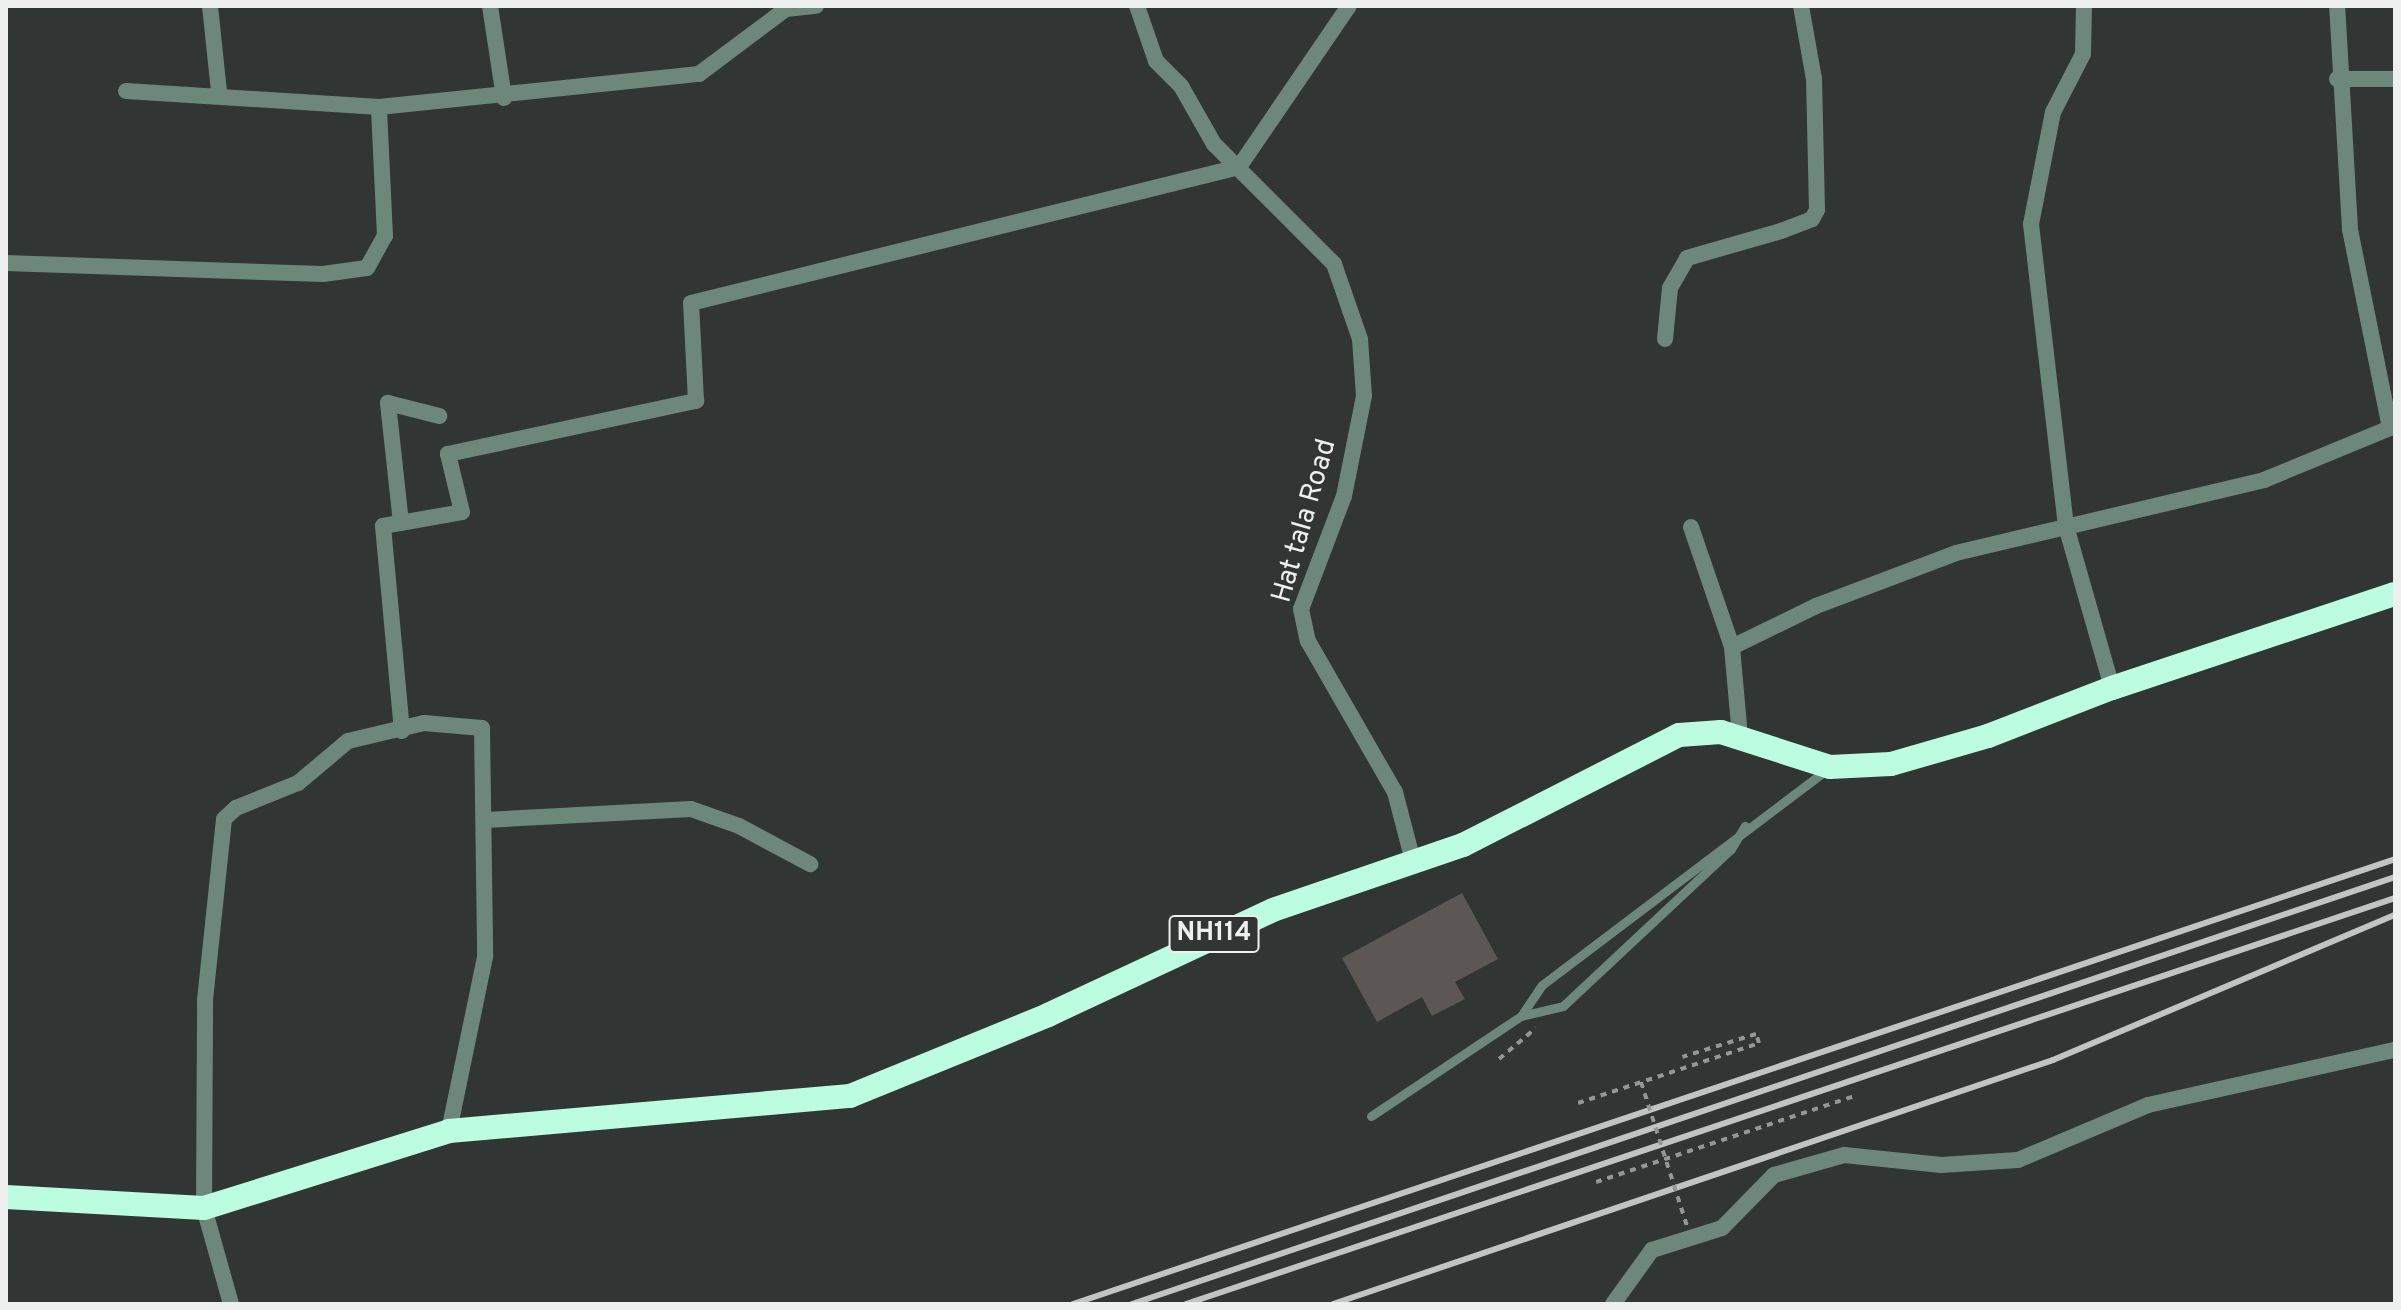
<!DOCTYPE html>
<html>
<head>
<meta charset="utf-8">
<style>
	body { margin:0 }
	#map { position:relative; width:2401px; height:1310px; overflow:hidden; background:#313533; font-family:Overpass,sans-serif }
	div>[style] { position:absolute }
	.building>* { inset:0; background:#5c5755 }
	.path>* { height:4px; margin-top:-2px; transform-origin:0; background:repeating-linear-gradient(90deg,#949796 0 6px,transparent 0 12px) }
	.lane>* { height:9px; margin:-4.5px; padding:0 4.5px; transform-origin:4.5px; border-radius:4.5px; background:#6e877c }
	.street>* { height:16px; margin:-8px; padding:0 8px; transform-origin:8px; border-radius:8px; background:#6e877c }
	.highway>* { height:24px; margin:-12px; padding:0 12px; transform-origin:12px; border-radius:12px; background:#bcfce1 }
	.rail>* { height:6px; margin:-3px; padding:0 3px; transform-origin:3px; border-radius:3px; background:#c2c4c3 }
	.path-bridge>* { height:4px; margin-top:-2px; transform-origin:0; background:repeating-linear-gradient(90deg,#949796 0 6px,transparent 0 12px) }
	span { translate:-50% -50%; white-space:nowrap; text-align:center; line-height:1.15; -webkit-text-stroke:6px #313533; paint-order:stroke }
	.shield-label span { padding:2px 6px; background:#313533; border:2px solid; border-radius:6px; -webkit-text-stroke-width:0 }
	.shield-label { font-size:26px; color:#eef0ef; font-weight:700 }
	.street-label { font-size:28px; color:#eef0ef }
	.frame { position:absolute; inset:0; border:8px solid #eef0ef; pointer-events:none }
</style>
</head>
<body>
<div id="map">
	<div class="building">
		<i style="clip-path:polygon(1462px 893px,1498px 959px,1455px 982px,1465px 999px,1432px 1016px,1422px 997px,1377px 1022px,1342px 958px)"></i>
	</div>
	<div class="path">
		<i style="left:1499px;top:1059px;width:48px;rotate:-40deg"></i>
		<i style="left:1578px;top:1103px;width:191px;rotate:-18.3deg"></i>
		<i style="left:1759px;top:1043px;width:9px;rotate:-108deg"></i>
		<i style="left:1756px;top:1034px;width:77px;rotate:162.7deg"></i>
		<i style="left:1596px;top:1182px;width:273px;rotate:-18.4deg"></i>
	</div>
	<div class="lane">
		<i style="left:1521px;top:1016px;width:37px;rotate:-56deg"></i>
		<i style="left:1542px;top:985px;width:355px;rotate:-37.1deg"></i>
		<i style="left:1371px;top:1116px;width:180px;rotate:-33.7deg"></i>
		<i style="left:1521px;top:1016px;width:43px;rotate:-13.4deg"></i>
		<i style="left:1563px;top:1006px;width:230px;rotate:-43.1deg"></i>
		<i style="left:1731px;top:849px;width:27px;rotate:-59deg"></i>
	</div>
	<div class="street">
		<i style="left:210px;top:6px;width:86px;rotate:84deg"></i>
		<i style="left:490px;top:6px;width:93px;rotate:81.3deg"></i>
		<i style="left:1137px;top:6px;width:58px;rotate:70.9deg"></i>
		<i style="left:1156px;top:61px;width:35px;rotate:45deg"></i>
		<i style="left:1181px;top:86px;width:67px;rotate:60.4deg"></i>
		<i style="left:1214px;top:144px;width:170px;rotate:45deg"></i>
		<i style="left:1334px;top:264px;width:79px;rotate:70.9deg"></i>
		<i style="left:1360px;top:339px;width:57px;rotate:86deg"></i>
		<i style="left:1364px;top:396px;width:102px;rotate:101.3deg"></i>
		<i style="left:1344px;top:496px;width:121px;rotate:110.8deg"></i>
		<i style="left:1301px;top:609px;width:33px;rotate:78deg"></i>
		<i style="left:1308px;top:641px;width:174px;rotate:60.1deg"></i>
		<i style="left:1395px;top:792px;width:71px;rotate:75.4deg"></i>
		<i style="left:2084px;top:6px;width:48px;rotate:91.2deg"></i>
		<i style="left:2083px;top:54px;width:65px;rotate:117.3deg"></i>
		<i style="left:2053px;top:112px;width:114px;rotate:101.1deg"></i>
		<i style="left:2031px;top:224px;width:304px;rotate:83.4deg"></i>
		<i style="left:2066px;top:526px;width:168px;rotate:74.1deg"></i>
		<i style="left:2337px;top:79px;width:58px"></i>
		<i style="left:126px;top:91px;width:254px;rotate:3.6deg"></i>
		<i style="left:379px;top:107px;width:322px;rotate:-5.9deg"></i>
		<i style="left:699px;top:74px;width:109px;rotate:-36.8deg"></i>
		<i style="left:786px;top:9px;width:30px;rotate:-6deg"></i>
		<i style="left:6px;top:263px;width:317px;rotate:2deg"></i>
		<i style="left:323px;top:274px;width:44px;rotate:-7.8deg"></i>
		<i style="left:367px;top:268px;width:37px;rotate:-61deg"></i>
		<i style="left:385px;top:236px;width:129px;rotate:-92.7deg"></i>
		<i style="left:1665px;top:339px;width:51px;rotate:-84.4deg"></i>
		<i style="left:1670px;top:288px;width:34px;rotate:-60deg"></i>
		<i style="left:1687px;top:258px;width:98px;rotate:-16deg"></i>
		<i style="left:1781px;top:231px;width:33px;rotate:-21deg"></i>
		<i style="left:1812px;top:219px;width:10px;rotate:-61deg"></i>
		<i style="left:1817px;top:210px;width:131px;rotate:-91.3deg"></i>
		<i style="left:1814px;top:79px;width:74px;rotate:-100.1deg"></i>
		<i style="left:401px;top:523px;width:121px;rotate:-96.2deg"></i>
		<i style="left:388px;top:403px;width:53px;rotate:14.3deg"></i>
		<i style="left:1691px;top:527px;width:127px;rotate:71.1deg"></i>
		<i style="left:1732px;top:647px;width:89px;rotate:84.9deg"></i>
		<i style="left:1732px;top:647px;width:93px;rotate:-26deg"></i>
		<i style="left:1816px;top:606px;width:150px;rotate:-20.7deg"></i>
		<i style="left:1956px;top:553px;width:317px;rotate:-13.3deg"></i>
		<i style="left:2264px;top:480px;width:136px;rotate:-22.4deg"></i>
		<i style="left:2390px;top:428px;width:203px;rotate:-101.4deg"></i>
		<i style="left:2350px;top:229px;width:223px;rotate:-93.3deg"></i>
		<i style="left:402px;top:731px;width:206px;rotate:-95.3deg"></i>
		<i style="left:383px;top:526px;width:80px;rotate:-10deg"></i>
		<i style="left:462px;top:512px;width:60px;rotate:-103.6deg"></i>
		<i style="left:448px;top:454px;width:254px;rotate:-12.1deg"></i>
		<i style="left:696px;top:401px;width:98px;rotate:-92.9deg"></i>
		<i style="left:691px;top:303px;width:565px;rotate:-13.94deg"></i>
		<i style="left:1239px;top:167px;width:195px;rotate:-55.7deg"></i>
		<i style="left:486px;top:820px;width:205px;rotate:-3.1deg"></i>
		<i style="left:691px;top:809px;width:51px;rotate:19.5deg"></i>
		<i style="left:739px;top:826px;width:81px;rotate:28.2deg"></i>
		<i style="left:231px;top:1304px;width:100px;rotate:-105.7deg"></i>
		<i style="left:204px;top:1208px;width:208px;rotate:-89.7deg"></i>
		<i style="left:205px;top:1000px;width:182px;rotate:-84deg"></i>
		<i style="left:224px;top:819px;width:16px;rotate:-43deg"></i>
		<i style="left:236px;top:808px;width:67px;rotate:-22deg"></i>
		<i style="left:298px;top:783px;width:65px;rotate:-40deg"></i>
		<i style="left:348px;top:741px;width:78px;rotate:-13.3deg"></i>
		<i style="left:424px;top:723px;width:58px;rotate:4.9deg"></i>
		<i style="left:482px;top:728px;width:229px;rotate:89.2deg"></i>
		<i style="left:485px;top:957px;width:178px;rotate:101.7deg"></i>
		<i style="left:1613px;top:1304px;width:67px;rotate:-54.2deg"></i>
		<i style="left:1652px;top:1250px;width:73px;rotate:-17.4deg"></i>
		<i style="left:1722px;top:1228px;width:74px;rotate:-45.5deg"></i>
		<i style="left:1774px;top:1175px;width:73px;rotate:-15.9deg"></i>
		<i style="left:1844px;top:1155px;width:98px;rotate:5.9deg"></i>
		<i style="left:1941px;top:1165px;width:77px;rotate:-3.7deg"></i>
		<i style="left:2018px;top:1160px;width:141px;rotate:-22.9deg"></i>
		<i style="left:2148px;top:1105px;width:253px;rotate:-12.6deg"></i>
	</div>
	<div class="highway">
		<i style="left:6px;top:1197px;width:198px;rotate:3.2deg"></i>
		<i style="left:204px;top:1208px;width:257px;rotate:-17.4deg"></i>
		<i style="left:449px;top:1131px;width:403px;rotate:-5deg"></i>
		<i style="left:850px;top:1096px;width:214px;rotate:-22.2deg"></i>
		<i style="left:1048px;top:1015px;width:248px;rotate:-25deg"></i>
		<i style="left:1273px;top:910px;width:201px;rotate:-18.9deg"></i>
		<i style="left:1463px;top:845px;width:242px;rotate:-27deg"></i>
		<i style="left:1679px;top:735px;width:42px;rotate:-4.1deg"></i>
		<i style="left:1721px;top:732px;width:114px;rotate:17.8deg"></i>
		<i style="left:1830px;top:767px;width:61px;rotate:-2.8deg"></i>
		<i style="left:1891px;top:764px;width:101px;rotate:-16.1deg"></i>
		<i style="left:1988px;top:736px;width:133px;rotate:-21.2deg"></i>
		<i style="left:2112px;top:688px;width:298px;rotate:-18.4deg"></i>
	</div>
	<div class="rail">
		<i style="left:1073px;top:1304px;width:1395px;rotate:-18.6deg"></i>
		<i style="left:1132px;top:1304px;width:1333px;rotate:-18.68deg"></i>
		<i style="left:1186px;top:1304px;width:1275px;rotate:-18.56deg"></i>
		<i style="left:1333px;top:1304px;width:760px;rotate:-18.72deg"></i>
		<i style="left:2053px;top:1060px;width:371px;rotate:-23deg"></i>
	</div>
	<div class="path-bridge">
		<i style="left:1641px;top:1082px;width:154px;rotate:72.3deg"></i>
	</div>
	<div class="shield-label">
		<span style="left:1214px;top:934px">NH114</span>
	</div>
	<div class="street-label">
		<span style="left:1305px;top:521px;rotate:-74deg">Hat tala Road</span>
	</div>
	<div class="frame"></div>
</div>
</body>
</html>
